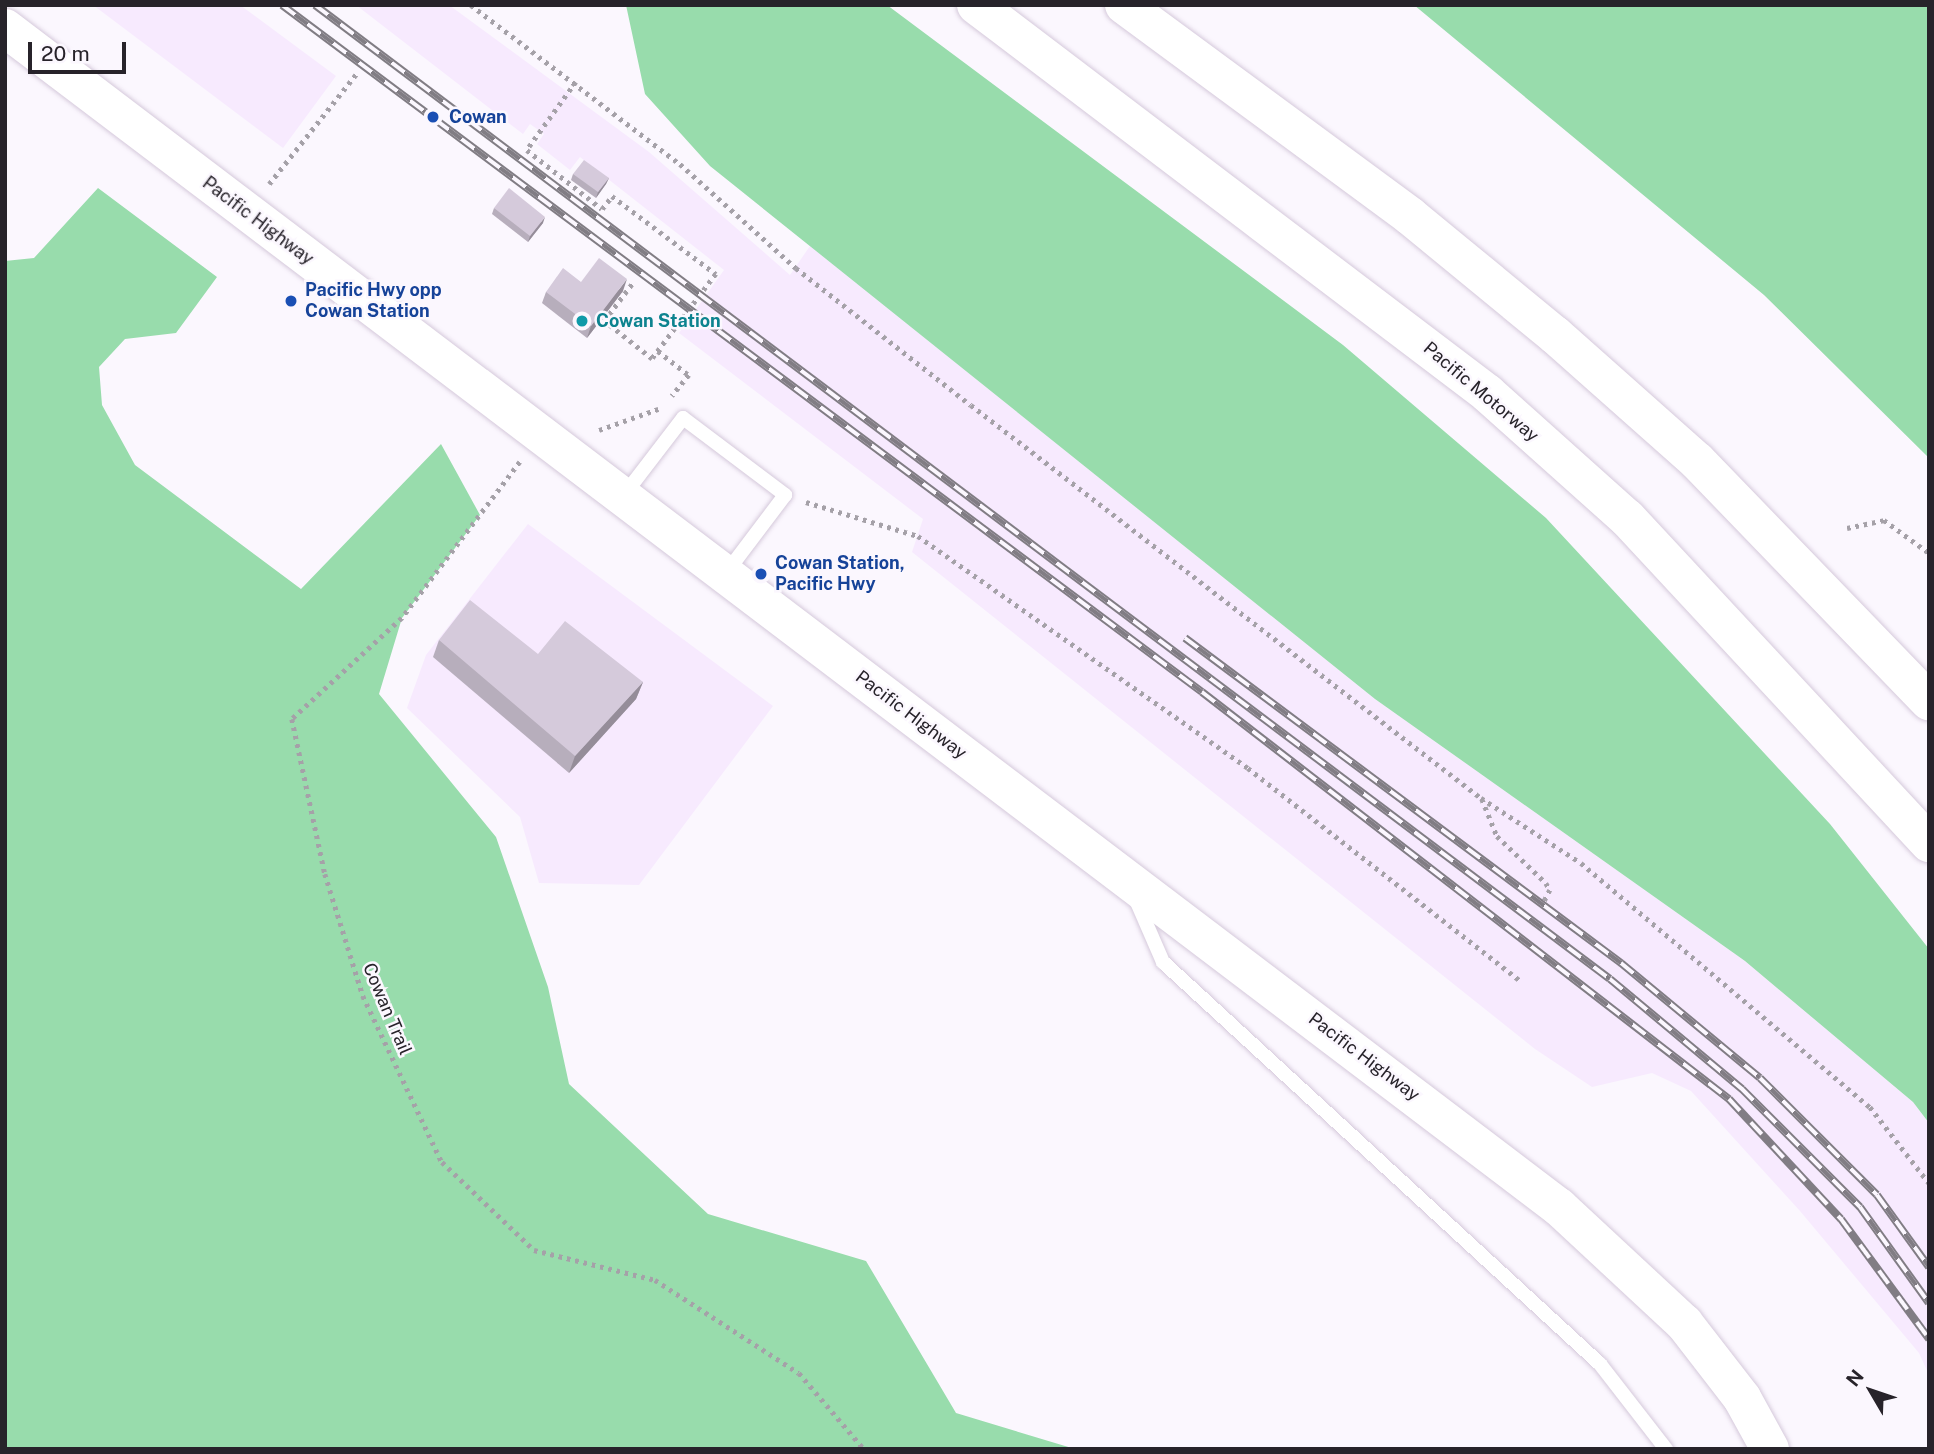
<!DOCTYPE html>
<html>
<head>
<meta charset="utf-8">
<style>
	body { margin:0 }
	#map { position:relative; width:1934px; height:1454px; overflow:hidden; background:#fbf7fe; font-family:"Public Sans",sans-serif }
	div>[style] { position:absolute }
	.built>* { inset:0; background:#f7eafe }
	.forest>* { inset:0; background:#98dcac }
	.path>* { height:4.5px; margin-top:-2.25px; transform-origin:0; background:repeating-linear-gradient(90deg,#a5a1a8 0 3.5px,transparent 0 8.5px) }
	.roads { filter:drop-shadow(0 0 2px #d5c9db) drop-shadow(0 0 2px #d5c9db) }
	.lane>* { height:14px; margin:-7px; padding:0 7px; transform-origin:7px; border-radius:7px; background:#fff }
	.primary>* { height:38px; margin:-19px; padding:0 19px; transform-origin:19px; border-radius:19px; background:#fff }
	.highway>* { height:38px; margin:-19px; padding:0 19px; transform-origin:19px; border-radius:19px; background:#fff }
	.rail>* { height:8px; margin-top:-4px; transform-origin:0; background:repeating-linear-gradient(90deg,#fbf7fe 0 16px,#817d84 0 32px); box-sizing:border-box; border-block:2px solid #817d84 }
	.wall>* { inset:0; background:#b7aebc }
	.shaded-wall>* { inset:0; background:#958d99 }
	.building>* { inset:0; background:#d5cadb }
	.dots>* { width:19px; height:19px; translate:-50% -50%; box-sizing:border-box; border:4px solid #fbf7fe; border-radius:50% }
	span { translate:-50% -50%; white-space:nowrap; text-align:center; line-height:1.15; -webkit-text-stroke:5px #fbf7fe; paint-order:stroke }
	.transit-label { font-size:18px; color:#164399; font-weight:700 }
	.left { translate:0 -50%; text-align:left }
	.street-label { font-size:18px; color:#27232a }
	.culture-label { font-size:18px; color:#0d838f; font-weight:700 }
	.frame { position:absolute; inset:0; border:7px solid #27232a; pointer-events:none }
	.north { position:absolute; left:1836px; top:1356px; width:70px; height:70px; -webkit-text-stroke:5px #fbf7fe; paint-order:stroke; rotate:309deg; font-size:19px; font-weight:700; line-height:28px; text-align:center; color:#27232a }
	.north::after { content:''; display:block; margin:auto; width:24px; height:32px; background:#27232a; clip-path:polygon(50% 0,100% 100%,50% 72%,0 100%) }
	.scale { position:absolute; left:28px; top:42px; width:98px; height:32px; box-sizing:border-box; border:4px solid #27232a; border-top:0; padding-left:9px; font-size:21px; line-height:24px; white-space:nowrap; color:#27232a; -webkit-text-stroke:5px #fbf7fe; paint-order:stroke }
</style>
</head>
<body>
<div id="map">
	<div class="built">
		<i style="clip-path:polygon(93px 5px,240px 5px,336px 76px,283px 148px)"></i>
		<i style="clip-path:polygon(356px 5px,449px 5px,649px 152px,790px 275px,810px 246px,1375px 699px,1745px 961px,1913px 1102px,1929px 1123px,1929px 1375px,1919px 1353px,1800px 1211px,1691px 1091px,1652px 1073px,1592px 1087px,1535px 1049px,912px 552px,923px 519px,679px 333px,724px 270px,580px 157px,570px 170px,537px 144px,544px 134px,530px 124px,523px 134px)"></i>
		<i style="clip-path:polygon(528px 524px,773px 706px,639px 885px,539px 883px,520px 817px,407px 708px,426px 655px)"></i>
	</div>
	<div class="forest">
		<i style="clip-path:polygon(626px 5px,887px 5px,1343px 345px,1546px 518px,1830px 824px,1929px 949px,1929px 1123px,1913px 1102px,1745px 961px,1375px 699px,710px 166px,645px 94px)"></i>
		<i style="clip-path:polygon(1414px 5px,1929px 5px,1929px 458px,1764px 295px)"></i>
		<i style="clip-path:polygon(98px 188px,217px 277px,176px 333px,125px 339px,99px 367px,102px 405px,135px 465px,301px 589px,441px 444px,480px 515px,402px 618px,379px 694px,496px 837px,548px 987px,569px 1084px,708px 1214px,866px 1261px,956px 1413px,1075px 1449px,5px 1449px,5px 261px,34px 258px)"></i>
	</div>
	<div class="path">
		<i style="left:471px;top:5px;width:263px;rotate:37.3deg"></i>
		<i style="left:680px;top:164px;width:156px;rotate:41.9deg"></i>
		<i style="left:796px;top:268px;width:222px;rotate:38.1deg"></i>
		<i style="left:971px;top:405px;width:644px;rotate:37.62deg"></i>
		<i style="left:1481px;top:798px;width:119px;rotate:33deg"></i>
		<i style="left:1581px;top:863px;width:378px;rotate:40.2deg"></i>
		<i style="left:1870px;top:1107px;width:96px;rotate:52.2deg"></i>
		<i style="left:576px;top:82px;width:84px;rotate:125.8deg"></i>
		<i style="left:527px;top:150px;width:95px;rotate:38.2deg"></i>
		<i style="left:602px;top:209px;width:16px;rotate:-52deg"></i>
		<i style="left:612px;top:196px;width:130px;rotate:36.9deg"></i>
		<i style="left:716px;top:274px;width:106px;rotate:127deg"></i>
		<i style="left:652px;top:359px;width:61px;rotate:-141.6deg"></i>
		<i style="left:604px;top:321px;width:50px;rotate:-53.1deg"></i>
		<i style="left:269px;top:184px;width:142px;rotate:-51.6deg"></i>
		<i style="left:658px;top:351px;width:39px;rotate:38deg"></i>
		<i style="left:689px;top:375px;width:27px;rotate:129deg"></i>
		<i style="left:599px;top:430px;width:63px;rotate:-19.6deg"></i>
		<i style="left:520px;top:462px;width:196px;rotate:127.1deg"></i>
		<i style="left:402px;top:618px;width:149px;rotate:137.4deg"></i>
		<i style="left:292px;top:719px;width:158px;rotate:78deg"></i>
		<i style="left:325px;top:874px;width:128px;rotate:72.7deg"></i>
		<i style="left:363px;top:996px;width:184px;rotate:64.6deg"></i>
		<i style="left:442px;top:1162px;width:127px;rotate:43.7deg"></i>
		<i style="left:534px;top:1250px;width:125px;rotate:13.9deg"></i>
		<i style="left:655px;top:1280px;width:171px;rotate:32.9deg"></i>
		<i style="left:799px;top:1373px;width:100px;rotate:49.5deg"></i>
		<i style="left:806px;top:502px;width:117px;rotate:16.9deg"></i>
		<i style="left:918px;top:536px;width:403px;rotate:35.1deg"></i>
		<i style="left:1248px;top:768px;width:348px;rotate:38deg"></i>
		<i style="left:1847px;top:528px;width:38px;rotate:-12deg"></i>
		<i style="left:1884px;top:520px;width:56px;rotate:36.3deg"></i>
		<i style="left:1482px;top:799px;width:40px;rotate:68deg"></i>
		<i style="left:1497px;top:836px;width:68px;rotate:43.8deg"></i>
		<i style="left:1546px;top:883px;width:8px;rotate:60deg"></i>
		<i style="left:1550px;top:890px;width:16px;rotate:117deg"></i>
	</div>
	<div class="roads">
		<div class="lane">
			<i style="left:624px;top:495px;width:97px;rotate:-52.5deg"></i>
			<i style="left:683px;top:418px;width:128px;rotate:37deg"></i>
			<i style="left:785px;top:495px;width:98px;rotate:127.1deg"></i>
			<i style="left:1136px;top:900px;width:68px;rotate:66.5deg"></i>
			<i style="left:1163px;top:962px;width:594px;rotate:42.61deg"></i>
			<i style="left:1600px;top:1364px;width:108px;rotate:52.2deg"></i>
		</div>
		<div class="primary">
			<i style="left:5px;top:28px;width:1951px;rotate:37.19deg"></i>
			<i style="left:1559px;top:1207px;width:171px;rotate:42.9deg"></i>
			<i style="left:1684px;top:1323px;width:95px;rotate:52.3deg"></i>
			<i style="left:1742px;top:1398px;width:58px;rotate:61.2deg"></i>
		</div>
		<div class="highway">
			<i style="left:976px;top:5px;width:642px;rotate:37.21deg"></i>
			<i style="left:1487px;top:393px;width:188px;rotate:41.8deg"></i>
			<i style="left:1627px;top:518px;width:444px;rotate:47.1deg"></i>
			<i style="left:1124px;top:5px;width:355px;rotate:36.4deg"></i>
			<i style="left:1410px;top:216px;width:188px;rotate:39.4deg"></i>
			<i style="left:1555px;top:335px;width:190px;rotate:41.6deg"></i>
			<i style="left:1697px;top:461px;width:334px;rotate:46deg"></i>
		</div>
	</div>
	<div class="rail">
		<i style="left:282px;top:5px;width:1148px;rotate:36.75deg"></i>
		<i style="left:1202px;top:692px;width:666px;rotate:37.68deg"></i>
		<i style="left:1729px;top:1099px;width:164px;rotate:47deg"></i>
		<i style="left:1841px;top:1219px;width:149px;rotate:53.7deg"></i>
		<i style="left:315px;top:5px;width:1620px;rotate:36.95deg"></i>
		<i style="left:1610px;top:979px;width:172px;rotate:39.8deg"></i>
		<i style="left:1742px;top:1089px;width:167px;rotate:45deg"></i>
		<i style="left:1860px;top:1207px;width:118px;rotate:54.3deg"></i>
		<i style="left:1185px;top:638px;width:544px;rotate:36.7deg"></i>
		<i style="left:1621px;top:963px;width:180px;rotate:39.6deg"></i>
		<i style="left:1760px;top:1078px;width:165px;rotate:45deg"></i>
		<i style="left:1877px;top:1195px;width:89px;rotate:54.2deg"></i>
	</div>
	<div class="wall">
		<i style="clip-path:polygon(573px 174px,609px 178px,606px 184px,596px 198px,571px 180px)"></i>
		<i style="clip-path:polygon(494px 208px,543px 223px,528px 242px,492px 214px)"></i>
		<i style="clip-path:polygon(581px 282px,623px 291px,587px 338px,542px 303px,546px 292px)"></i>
		<i style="clip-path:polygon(439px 640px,643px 682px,636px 699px,569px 773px,433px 657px)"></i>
	</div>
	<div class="shaded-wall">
		<i style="clip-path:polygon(609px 178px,606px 184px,596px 198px,598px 192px)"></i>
		<i style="clip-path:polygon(545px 217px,543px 223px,528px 242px,530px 236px)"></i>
		<i style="clip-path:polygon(627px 279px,623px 291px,587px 338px,591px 326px)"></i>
		<i style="clip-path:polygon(643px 682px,636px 699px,569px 773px,575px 756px)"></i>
	</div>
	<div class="building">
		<i style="clip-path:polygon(584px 160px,609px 178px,598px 192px,573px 174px)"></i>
		<i style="clip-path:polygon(509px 188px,545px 217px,530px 236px,494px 208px)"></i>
		<i style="clip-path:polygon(599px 258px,627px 279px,591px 326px,546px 292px,563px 268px,581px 282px)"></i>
		<i style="clip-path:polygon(470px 600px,538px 654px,565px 621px,643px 682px,575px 756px,439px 640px)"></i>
	</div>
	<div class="dots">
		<i style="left:433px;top:117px;background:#1a4fb4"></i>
		<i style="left:291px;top:301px;background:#1a4fb4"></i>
		<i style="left:582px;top:321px;background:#0f9aa8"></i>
		<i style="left:761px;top:574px;background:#1a4fb4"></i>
	</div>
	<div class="transit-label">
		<span class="left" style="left:449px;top:117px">Cowan</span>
		<span class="left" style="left:305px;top:301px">Pacific Hwy opp<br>Cowan Station</span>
		<span class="left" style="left:775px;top:574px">Cowan Station,<br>Pacific Hwy</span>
	</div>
	<div class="street-label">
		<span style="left:258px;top:221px;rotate:37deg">Pacific Highway</span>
		<span style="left:1481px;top:392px;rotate:40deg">Pacific Motorway</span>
		<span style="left:911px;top:715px;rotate:37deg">Pacific Highway</span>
		<span style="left:387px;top:1009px;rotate:67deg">Cowan Trail</span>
		<span style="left:1364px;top:1057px;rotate:37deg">Pacific Highway</span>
	</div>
	<div class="culture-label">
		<span class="left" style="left:596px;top:321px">Cowan Station</span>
	</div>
	<div class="frame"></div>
	<div class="north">N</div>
	<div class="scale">20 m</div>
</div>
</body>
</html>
